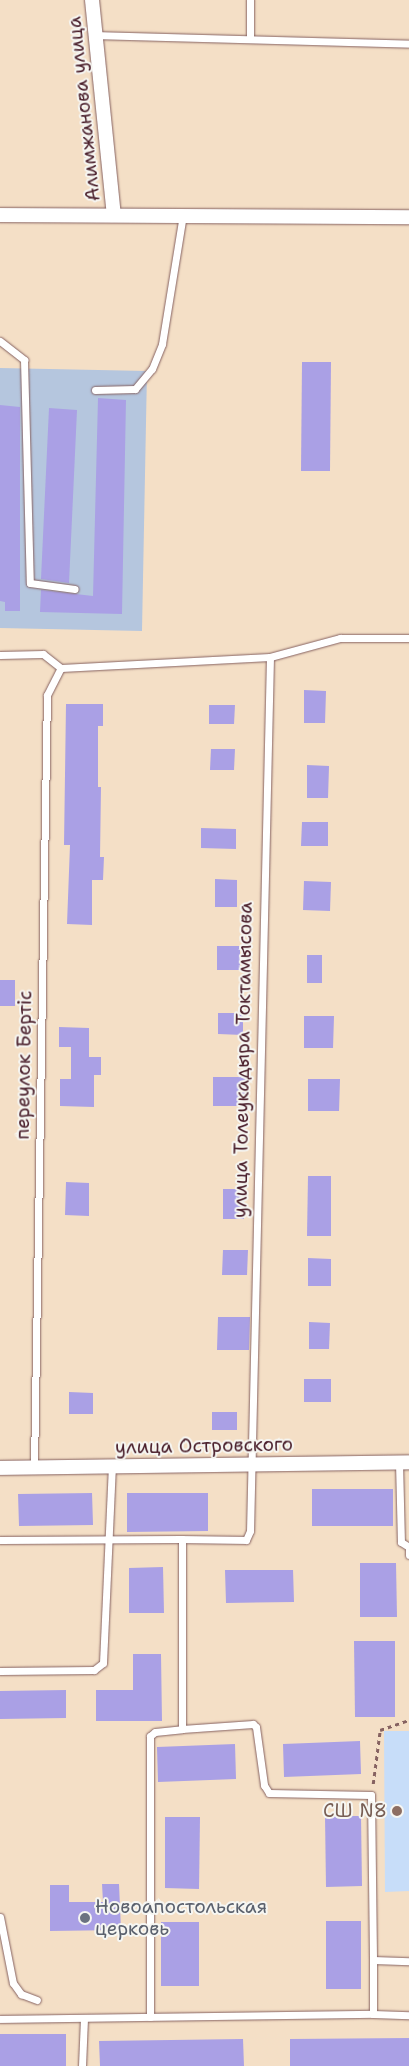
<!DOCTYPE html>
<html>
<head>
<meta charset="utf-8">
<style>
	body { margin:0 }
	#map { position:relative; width:409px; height:2066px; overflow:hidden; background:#f4dfc6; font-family:"Shantell Sans",sans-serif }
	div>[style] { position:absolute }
	.built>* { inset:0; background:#c7ddf9 }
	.industrial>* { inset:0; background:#b5c6de }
	.building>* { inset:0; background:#aaa0e5 }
	.path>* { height:2.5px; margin-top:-1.25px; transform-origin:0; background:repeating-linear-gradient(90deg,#866261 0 4px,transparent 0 8px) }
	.roads { filter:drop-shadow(0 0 1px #866261) drop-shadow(0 0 1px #866261) }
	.lane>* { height:7px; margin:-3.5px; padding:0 3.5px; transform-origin:3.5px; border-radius:3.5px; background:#fff }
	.street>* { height:14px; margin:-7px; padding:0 7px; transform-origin:7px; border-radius:7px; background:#fff }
	.dots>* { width:14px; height:14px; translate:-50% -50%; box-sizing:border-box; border:2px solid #f6f6f2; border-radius:50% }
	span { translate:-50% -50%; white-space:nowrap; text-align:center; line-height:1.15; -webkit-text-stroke:4px #f6f6f2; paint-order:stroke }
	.street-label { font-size:19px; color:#4a1f2b }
	.education-label { font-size:19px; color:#785e54 }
	.right { translate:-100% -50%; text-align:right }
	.worship-label { font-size:19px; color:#5b616d }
	.left { translate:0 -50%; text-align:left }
</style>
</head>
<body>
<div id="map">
	<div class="built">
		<i style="clip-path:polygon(384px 1731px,409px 1731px,409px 1891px,385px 1892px)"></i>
	</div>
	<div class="industrial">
		<i style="clip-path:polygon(0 368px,147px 371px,142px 631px,0 628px)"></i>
	</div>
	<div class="building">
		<i style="clip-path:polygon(302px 362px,331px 362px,330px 471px,301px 471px)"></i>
		<i style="clip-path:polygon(98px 398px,126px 400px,122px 614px,40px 612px,41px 590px,93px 596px)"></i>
		<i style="clip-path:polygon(0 405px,20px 407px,20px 611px,5px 611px,5px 602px,0 601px)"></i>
		<i style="clip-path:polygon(49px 408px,77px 410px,69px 583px,41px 579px)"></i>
		<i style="clip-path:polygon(304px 690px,326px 691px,325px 723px,304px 723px)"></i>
		<i style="clip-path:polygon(66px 704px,103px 704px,103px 726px,98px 726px,98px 787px,101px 787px,100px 857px,104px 857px,103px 880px,92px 880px,92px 925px,67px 924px,70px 845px,64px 845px)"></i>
		<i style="clip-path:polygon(209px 705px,235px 705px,234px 724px,209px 724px)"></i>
		<i style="clip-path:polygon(211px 749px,235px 749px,234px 770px,210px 770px)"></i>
		<i style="clip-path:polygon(307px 765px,329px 766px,328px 798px,307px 798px)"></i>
		<i style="clip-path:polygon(302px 822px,328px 822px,328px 846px,301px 846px)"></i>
		<i style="clip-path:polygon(201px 828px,236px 829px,236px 849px,201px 848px)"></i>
		<i style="clip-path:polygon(215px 879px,237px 880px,237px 907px,215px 907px)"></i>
		<i style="clip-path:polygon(304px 881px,331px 882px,330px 911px,303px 910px)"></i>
		<i style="clip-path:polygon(217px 946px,240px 946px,240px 970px,217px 970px)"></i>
		<i style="clip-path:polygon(307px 955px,322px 955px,322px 983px,307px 983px)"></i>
		<i style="clip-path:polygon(0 980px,15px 980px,15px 1006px,0 1006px)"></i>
		<i style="clip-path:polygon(218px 1013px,243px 1013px,243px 1035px,218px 1034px)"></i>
		<i style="clip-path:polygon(304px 1016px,334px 1016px,333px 1048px,304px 1048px)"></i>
		<i style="clip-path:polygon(59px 1027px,89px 1028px,89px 1057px,101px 1057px,101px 1075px,94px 1075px,94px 1107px,60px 1106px,60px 1079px,71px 1079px,71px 1047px,59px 1047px)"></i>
		<i style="clip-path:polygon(213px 1077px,248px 1077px,248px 1106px,213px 1106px)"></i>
		<i style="clip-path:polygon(308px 1079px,340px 1079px,339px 1111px,308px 1111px)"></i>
		<i style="clip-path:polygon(308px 1176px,331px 1176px,331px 1236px,307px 1236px)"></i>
		<i style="clip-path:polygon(66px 1182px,89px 1183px,89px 1216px,65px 1215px)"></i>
		<i style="clip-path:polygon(223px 1189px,244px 1189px,244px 1219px,223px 1219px)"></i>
		<i style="clip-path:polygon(223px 1250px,248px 1250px,247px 1275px,222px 1275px)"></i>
		<i style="clip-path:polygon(308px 1258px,331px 1259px,331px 1286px,308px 1286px)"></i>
		<i style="clip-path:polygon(218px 1317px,250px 1317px,249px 1350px,217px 1350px)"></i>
		<i style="clip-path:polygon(309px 1322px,330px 1323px,329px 1349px,309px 1349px)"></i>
		<i style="clip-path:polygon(304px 1379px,331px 1379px,331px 1402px,304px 1402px)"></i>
		<i style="clip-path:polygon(69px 1392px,93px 1393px,93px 1414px,69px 1414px)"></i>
		<i style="clip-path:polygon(212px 1412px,237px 1412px,237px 1430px,212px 1430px)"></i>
		<i style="clip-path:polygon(312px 1489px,393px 1489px,393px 1526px,312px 1526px)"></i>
		<i style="clip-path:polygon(92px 1493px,93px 1525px,19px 1526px,18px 1494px)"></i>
		<i style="clip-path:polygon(127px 1493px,208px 1493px,208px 1531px,127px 1532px)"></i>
		<i style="clip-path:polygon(360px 1563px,396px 1563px,397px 1617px,360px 1617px)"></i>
		<i style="clip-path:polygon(163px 1567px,164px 1613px,129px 1613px,129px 1568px)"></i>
		<i style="clip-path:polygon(225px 1570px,293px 1570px,294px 1602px,226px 1603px)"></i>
		<i style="clip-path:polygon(354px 1641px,395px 1641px,395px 1717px,355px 1717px)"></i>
		<i style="clip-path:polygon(133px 1654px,161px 1654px,162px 1721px,96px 1721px,96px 1690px,133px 1690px)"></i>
		<i style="clip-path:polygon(66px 1690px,66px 1718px,0 1719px,0 1691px)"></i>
		<i style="clip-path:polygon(360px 1741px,361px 1774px,284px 1777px,283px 1744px)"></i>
		<i style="clip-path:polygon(235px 1744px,236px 1779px,158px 1782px,157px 1747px)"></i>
		<i style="clip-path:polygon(325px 1816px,361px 1816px,362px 1886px,326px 1887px)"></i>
		<i style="clip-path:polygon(165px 1817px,200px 1817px,199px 1889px,165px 1888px)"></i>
		<i style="clip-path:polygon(102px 1884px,119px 1884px,121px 1930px,50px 1931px,50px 1885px,69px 1885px,69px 1902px,103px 1902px)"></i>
		<i style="clip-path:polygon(326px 1921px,361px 1921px,361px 1989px,326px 1989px)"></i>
		<i style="clip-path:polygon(161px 1922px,199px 1922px,199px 1986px,161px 1986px)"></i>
		<i style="clip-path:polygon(0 2034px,66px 2034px,66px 2066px,0 2066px)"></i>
		<i style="clip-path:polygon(409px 2038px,409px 2066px,290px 2066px,290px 2039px)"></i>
		<i style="clip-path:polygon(243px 2039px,244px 2066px,100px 2066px,99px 2041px)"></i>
	</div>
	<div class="path">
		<i style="left:373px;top:1784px;width:54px;rotate:-82.6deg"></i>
		<i style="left:380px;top:1730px;width:31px;rotate:-19deg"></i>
	</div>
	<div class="roads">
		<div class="lane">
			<i style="left:96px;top:35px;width:313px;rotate:1.6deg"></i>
			<i style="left:250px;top:39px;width:39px;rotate:-90deg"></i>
			<i style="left:0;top:341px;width:31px;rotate:38deg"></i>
			<i style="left:24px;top:360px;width:223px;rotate:88.5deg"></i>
			<i style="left:30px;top:583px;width:45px;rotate:7.6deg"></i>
			<i style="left:95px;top:390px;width:40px;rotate:-1.4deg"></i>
			<i style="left:135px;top:389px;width:26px;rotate:-50deg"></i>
			<i style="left:152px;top:369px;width:27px;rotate:-68deg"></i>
			<i style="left:162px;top:344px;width:131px;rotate:-80.8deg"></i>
			<i style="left:0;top:655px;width:43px;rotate:-1.3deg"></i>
			<i style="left:43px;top:654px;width:23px;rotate:38deg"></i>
			<i style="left:61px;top:668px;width:209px;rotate:-3deg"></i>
			<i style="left:270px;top:657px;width:73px;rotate:-15.2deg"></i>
			<i style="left:340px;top:638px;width:69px"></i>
			<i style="left:270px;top:657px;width:874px;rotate:91.31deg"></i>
			<i style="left:250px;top:1531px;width:10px;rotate:114deg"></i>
			<i style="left:246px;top:1540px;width:64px;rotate:-179.1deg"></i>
			<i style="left:182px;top:1539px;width:190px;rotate:90deg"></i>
			<i style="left:182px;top:1729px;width:71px;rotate:-4deg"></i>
			<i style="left:253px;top:1724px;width:4px;rotate:45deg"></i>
			<i style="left:256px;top:1727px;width:59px;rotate:82.1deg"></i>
			<i style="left:264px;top:1785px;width:9px;rotate:58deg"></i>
			<i style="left:269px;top:1793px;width:102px;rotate:1.1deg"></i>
			<i style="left:371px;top:1795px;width:165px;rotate:89.3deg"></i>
			<i style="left:399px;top:1462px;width:80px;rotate:88.6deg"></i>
			<i style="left:401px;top:1542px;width:9px;rotate:32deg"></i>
			<i style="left:34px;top:1467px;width:772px;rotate:-89.04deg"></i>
			<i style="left:47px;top:695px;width:30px;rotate:-63deg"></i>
			<i style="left:0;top:1540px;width:182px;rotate:-0.3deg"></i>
			<i style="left:409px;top:1547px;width:8px;rotate:90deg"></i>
			<i style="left:0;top:1671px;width:94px;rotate:-0.6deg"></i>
			<i style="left:94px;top:1670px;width:11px;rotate:-38deg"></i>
			<i style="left:103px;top:1663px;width:197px;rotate:-87.4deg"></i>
			<i style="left:0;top:1917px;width:67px;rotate:78.9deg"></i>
			<i style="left:13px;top:1983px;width:14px;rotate:54deg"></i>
			<i style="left:21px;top:1994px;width:17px;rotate:21deg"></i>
			<i style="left:373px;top:2014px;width:36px;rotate:2deg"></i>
			<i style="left:150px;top:2017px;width:281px;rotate:-90deg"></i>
			<i style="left:150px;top:1736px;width:6px;rotate:-39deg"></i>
			<i style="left:155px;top:1732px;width:27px;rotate:-6deg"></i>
			<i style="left:0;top:2019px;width:373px;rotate:-0.8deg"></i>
			<i style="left:373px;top:2014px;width:54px;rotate:-90deg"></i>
			<i style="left:373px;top:1960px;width:36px;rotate:2deg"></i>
			<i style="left:82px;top:2066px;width:48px;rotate:-87.6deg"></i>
		</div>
		<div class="street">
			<i style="left:92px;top:0;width:216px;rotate:84.2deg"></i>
			<i style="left:0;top:215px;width:409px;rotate:0.3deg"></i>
			<i style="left:0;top:1468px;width:409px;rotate:-0.8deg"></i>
		</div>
	</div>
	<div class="dots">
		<i style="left:397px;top:1811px;background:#8d6e63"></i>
		<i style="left:85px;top:1918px;background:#6b7280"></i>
	</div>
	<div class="street-label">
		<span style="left:84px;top:109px;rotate:-96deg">Алимжанова улица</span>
		<span style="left:243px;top:1060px;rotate:-89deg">улица Толеукадыра Токтамысова</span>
		<span style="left:24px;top:1065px;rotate:-89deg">переулок Бертіс</span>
		<span style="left:204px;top:1446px;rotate:-1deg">улица Островского</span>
	</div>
	<div class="education-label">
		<span class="right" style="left:387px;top:1811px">СШ N8</span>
	</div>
	<div class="worship-label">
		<span class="left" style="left:95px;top:1918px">Новоапостольская<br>церковь</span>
	</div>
</div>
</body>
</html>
